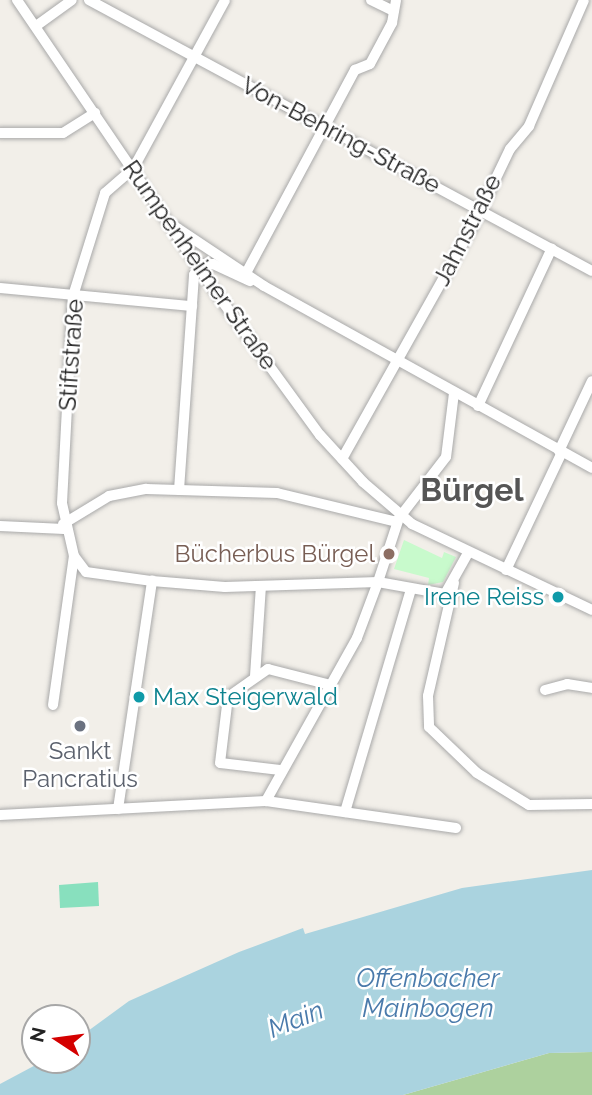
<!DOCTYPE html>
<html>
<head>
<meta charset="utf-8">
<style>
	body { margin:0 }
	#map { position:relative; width:592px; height:1095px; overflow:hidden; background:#f2efe9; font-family:Raleway,sans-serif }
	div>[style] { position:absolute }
	.forest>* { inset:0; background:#add19e }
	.park>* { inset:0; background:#c8facc }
	.pitch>* { inset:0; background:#88e0be }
	.water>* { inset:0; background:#aad3df }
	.roads { filter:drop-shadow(0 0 2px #a9a9a9) drop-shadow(0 0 2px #a9a9a9) }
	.street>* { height:10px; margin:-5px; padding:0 5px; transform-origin:5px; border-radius:5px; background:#fff }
	.dots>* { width:19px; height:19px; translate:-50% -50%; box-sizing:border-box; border:4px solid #fff; border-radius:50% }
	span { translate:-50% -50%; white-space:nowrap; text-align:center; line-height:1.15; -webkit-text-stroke:5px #fff; paint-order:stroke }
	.street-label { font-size:24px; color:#222 }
	.education-label { font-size:24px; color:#785e54 }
	.right { translate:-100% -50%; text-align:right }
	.culture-label { font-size:24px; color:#0d838f }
	.left { translate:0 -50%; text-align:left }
	.worship-label { font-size:24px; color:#5b616d }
	.water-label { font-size:26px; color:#4a7aab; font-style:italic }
	.district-label { font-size:32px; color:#555; font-weight:700 }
	.north { position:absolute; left:21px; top:1004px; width:70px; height:70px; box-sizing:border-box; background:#fff; border:2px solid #a7a7a7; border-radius:50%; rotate:283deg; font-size:19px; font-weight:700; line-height:28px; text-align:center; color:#222 }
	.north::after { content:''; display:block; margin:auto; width:24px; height:32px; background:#d40000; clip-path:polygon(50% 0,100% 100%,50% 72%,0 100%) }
</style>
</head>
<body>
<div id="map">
	<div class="forest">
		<i style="clip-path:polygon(592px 1052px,592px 1095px,403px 1095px,549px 1053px)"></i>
	</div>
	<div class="park">
		<i style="clip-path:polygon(404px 540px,442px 558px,444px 552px,456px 557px,443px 582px,428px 585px,429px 578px,394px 569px)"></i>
	</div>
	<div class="pitch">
		<i style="clip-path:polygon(98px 882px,99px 906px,60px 908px,59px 885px)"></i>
	</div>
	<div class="water">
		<i style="clip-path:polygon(592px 870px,592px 1052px,549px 1053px,403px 1095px,0 1095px,0 1084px,45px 1060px,77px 1060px,77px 1039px,129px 1001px,239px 952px,303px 928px,305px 934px,462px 888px)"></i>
	</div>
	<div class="roads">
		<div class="street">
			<i style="left:17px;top:0;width:356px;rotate:55.8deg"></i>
			<i style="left:217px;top:294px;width:175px;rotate:53.9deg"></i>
			<i style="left:320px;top:435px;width:64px;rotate:47.5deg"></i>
			<i style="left:363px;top:482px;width:65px;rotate:40.6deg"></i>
			<i style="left:412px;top:524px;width:199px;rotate:25.5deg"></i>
			<i style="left:89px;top:0;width:571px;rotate:28.31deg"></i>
			<i style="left:371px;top:0;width:25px;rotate:26deg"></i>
			<i style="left:36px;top:26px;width:44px;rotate:-35.8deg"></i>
			<i style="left:0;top:133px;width:63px"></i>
			<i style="left:63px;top:133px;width:38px;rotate:-32deg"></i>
			<i style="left:174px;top:226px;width:108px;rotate:33.7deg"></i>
			<i style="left:264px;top:286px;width:375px;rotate:29deg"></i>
			<i style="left:245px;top:275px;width:233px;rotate:-61.8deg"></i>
			<i style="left:355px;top:70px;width:16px;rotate:-22deg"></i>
			<i style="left:370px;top:64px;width:47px;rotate:-61.8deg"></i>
			<i style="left:392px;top:23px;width:23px;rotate:-80deg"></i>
			<i style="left:0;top:288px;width:193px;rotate:5.4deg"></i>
			<i style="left:454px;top:393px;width:64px;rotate:97.1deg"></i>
			<i style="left:446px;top:457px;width:77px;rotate:127.6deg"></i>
			<i style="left:399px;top:518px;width:67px;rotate:108.2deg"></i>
			<i style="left:378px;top:582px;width:68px;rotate:10.2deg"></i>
			<i style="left:445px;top:594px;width:47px;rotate:-60.7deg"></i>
			<i style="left:478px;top:406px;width:174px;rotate:-64.9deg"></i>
			<i style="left:559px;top:451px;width:77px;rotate:-64.8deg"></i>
			<i style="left:342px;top:459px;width:270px;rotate:-60.7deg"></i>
			<i style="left:474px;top:224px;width:83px;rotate:-64.4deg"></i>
			<i style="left:510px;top:149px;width:30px;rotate:-50deg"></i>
			<i style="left:529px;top:126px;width:137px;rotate:-66.4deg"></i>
			<i style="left:179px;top:490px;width:216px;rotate:-86deg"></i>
			<i style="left:194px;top:275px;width:14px;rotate:-51deg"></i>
			<i style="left:203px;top:264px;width:10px"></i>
			<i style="left:213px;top:264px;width:41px;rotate:24.7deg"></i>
			<i style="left:63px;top:524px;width:54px;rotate:-31.3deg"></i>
			<i style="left:109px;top:496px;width:38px;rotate:-11deg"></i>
			<i style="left:146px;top:489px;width:131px;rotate:1.7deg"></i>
			<i style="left:277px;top:493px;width:123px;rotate:13.6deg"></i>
			<i style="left:0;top:526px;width:64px;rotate:2.7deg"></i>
			<i style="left:74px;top:556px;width:20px;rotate:53deg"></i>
			<i style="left:86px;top:572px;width:67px;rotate:7.8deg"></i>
			<i style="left:152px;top:581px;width:73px;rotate:4.7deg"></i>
			<i style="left:225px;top:587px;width:153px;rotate:-1.9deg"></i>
			<i style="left:378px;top:582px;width:60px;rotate:110.6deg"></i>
			<i style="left:357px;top:638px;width:187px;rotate:119.2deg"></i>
			<i style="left:506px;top:570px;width:131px;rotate:-64.6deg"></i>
			<i style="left:454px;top:583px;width:116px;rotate:103deg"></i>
			<i style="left:428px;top:696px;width:31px;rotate:88deg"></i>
			<i style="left:429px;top:727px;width:66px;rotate:43.8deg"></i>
			<i style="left:477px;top:773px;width:61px;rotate:31.6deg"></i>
			<i style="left:529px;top:805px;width:63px;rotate:-0.9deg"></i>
			<i style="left:255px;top:676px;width:90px;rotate:-86.2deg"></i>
			<i style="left:545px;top:690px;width:23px;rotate:-15deg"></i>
			<i style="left:567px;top:684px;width:25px;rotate:9deg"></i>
			<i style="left:53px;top:705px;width:150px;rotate:-82deg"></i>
			<i style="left:74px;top:556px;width:54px;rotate:-102.8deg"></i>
			<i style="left:62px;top:503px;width:207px;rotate:-87deg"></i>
			<i style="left:73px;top:296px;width:108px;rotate:-72.7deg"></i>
			<i style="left:105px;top:193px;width:37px;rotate:-41deg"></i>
			<i style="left:133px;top:169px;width:192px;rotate:-61.4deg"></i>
			<i style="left:280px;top:770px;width:60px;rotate:-173.3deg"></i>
			<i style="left:220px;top:763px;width:66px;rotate:-83.1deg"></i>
			<i style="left:228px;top:697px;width:49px;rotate:-35deg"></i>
			<i style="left:268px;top:669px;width:65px;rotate:14.3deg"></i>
			<i style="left:118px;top:809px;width:231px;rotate:-81.5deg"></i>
			<i style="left:345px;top:812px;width:233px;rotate:-73.5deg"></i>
			<i style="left:0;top:815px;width:266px;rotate:-3deg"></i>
			<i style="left:266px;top:801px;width:192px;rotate:8.1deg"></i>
		</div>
	</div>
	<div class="dots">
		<i style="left:389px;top:554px;background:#8d6e63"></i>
		<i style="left:558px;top:597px;background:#0f9aa8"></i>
		<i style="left:139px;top:697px;background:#0f9aa8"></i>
		<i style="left:80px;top:726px;background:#6b7280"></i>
	</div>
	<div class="street-label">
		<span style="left:341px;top:135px;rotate:28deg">Von-Behring-Straße</span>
		<span style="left:467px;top:230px;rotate:-63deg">Jahnstraße</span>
		<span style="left:200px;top:265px;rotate:55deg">Rumpenheimer Straße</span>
		<span style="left:71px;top:355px;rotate:-86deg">Stiftstraße</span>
	</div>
	<div class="education-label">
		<span class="right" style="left:375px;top:554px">Bücherbus Bürgel</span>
	</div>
	<div class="culture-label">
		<span class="right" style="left:544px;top:597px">Irene Reiss</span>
		<span class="left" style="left:153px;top:697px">Max Steigerwald</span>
	</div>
	<div class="worship-label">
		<span style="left:80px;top:765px">Sankt<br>Pancratius</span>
	</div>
	<div class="water-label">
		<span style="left:428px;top:994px">Offenbacher<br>Mainbogen</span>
		<span style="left:296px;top:1020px;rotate:-22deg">Main</span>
	</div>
	<div class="district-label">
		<span style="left:472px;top:490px">Bürgel</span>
	</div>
	<div class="north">N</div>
</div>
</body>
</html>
